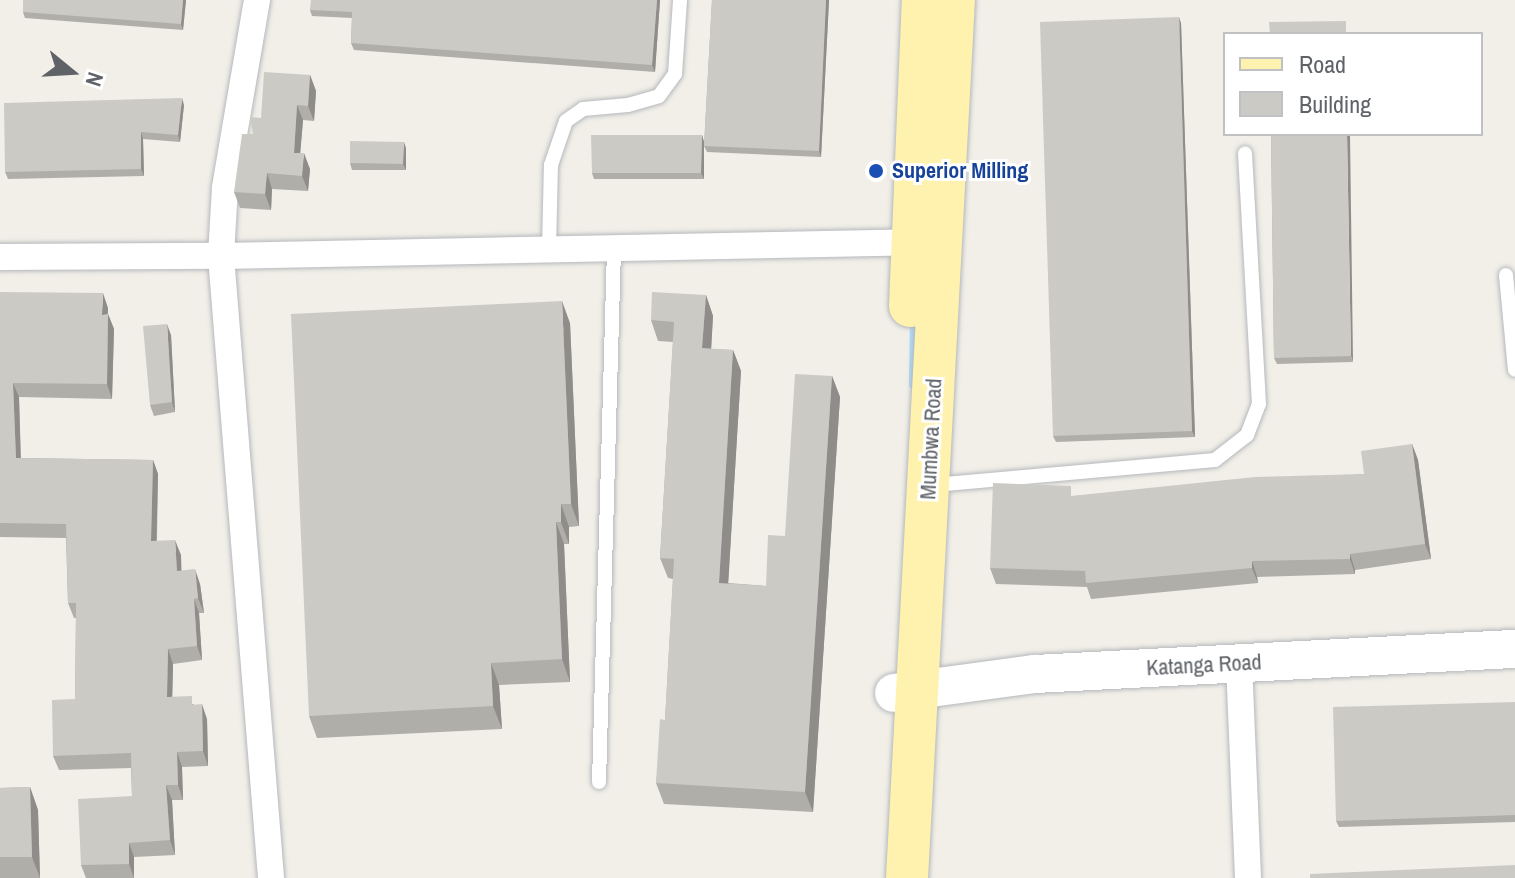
<!DOCTYPE html>
<html>
<head>
<meta charset="utf-8">
<style>
	body { margin:0 }
	#map { position:relative; width:1515px; height:878px; overflow:hidden; background:#f1efe8; font-family:"Archivo Narrow",sans-serif }
	div>[style] { position:absolute }
	.stream>* { height:9px; margin:-4.5px; padding:0 4.5px; transform-origin:4.5px; border-radius:4.5px; background:#aadaff }
	.roads { filter:drop-shadow(0 0 2px #b5b8bc) drop-shadow(0 0 2px #b5b8bc) }
	.lane>* { height:14px; margin:-7px; padding:0 7px; transform-origin:7px; border-radius:7px; background:#fff }
	.street>* { height:26px; margin:-13px; padding:0 13px; transform-origin:13px; border-radius:13px; background:#fff }
	.secondary>* { height:38px; margin:-19px; padding:0 19px; transform-origin:19px; border-radius:19px; background:#fff }
	.primary>* { height:42px; margin:-21px; padding:0 21px; transform-origin:21px; border-radius:21px; background:#fff2af }
	.wall>* { inset:0; background:#afaea9 }
	.shaded-wall>* { inset:0; background:#8f8d8a }
	.building>* { inset:0; background:#cccac5 }
	.dots>* { width:22px; height:22px; translate:-50% -50%; box-sizing:border-box; border:4px solid #fff; border-radius:50% }
	span { translate:-50% -50%; white-space:nowrap; text-align:center; line-height:1.15; -webkit-text-stroke:6px #fff; paint-order:stroke }
	.transit-label { font-size:22px; color:#164399; font-weight:700 }
	.left { translate:0 -50%; text-align:left }
	.street-label { font-size:22px; color:#5f6368 }
	.legend { position:absolute; left:1223px; top:32px; width:260px; height:104px; box-sizing:border-box; background:#fff; border:2px solid #bfc1c3; margin:0; padding:10px 14px; list-style:none; font-size:24px; color:#5f6368 }
	.legend li { display:flex; align-items:center; gap:16px; height:40px }
	.legend b { width:40px; border:2px solid #bfc1c3 }
	.north { position:absolute; left:32px; top:32px; width:80px; height:80px; -webkit-text-stroke:6px #fff; paint-order:stroke; rotate:108deg; font-size:22px; font-weight:700; line-height:32px; text-align:center; color:#5f6368 }
	.north::after { content:''; display:block; margin:auto; width:28px; height:36px; background:#5f6368; clip-path:polygon(50% 0,100% 100%,50% 72%,0 100%) }
</style>
</head>
<body>
<div id="map">
	<div class="stream">
		<i style="left:913px;top:384px;width:69px;rotate:-89.2deg"></i>
	</div>
	<div class="roads">
		<div class="lane">
			<i style="left:549px;top:250px;width:85px;rotate:-88.7deg"></i>
			<i style="left:551px;top:165px;width:46px;rotate:-71.2deg"></i>
			<i style="left:566px;top:121px;width:21px;rotate:-35deg"></i>
			<i style="left:583px;top:109px;width:45px;rotate:-5.1deg"></i>
			<i style="left:628px;top:105px;width:32px;rotate:-16deg"></i>
			<i style="left:659px;top:96px;width:27px;rotate:-54deg"></i>
			<i style="left:675px;top:74px;width:74px;rotate:-86.1deg"></i>
			<i style="left:1506px;top:275px;width:95px;rotate:84.6deg"></i>
			<i style="left:934px;top:485px;width:282px;rotate:-5.1deg"></i>
			<i style="left:1215px;top:460px;width:41px;rotate:-38deg"></i>
			<i style="left:1247px;top:435px;width:33px;rotate:-69deg"></i>
			<i style="left:1259px;top:404px;width:251px;rotate:-93.2deg"></i>
			<i style="left:599px;top:782px;width:533px;rotate:-88.39deg"></i>
		</div>
		<div class="street">
			<i style="left:257px;top:0;width:191px;rotate:99.7deg"></i>
			<i style="left:225px;top:188px;width:68px;rotate:93.4deg"></i>
			<i style="left:221px;top:256px;width:624px;rotate:85.4deg"></i>
			<i style="left:0;top:257px;width:221px;rotate:-0.3deg"></i>
			<i style="left:221px;top:256px;width:705px;rotate:-1.14deg"></i>
			<i style="left:1239px;top:663px;width:215px;rotate:87.6deg"></i>
		</div>
		<div class="secondary">
			<i style="left:894px;top:693px;width:142px;rotate:-7.7deg"></i>
			<i style="left:1035px;top:674px;width:481px;rotate:-3deg"></i>
		</div>
		<div class="primary">
			<i style="left:910px;top:306px;width:306px;rotate:-87.6deg"></i>
			<i style="left:907px;top:878px;width:879px;rotate:-86.94deg"></i>
		</div>
	</div>
	<div class="wall">
		<i style="clip-path:polygon(186px 0,183px 30px,25px 18px,23px 12px)"></i>
		<i style="clip-path:polygon(660px 0,655px 72px,354px 50px,351px 43px,352px 18px,312px 16px,310px 10px)"></i>
		<i style="clip-path:polygon(712px 0,829px 0,821px 157px,707px 152px,704px 146px)"></i>
		<i style="clip-path:polygon(1181px 23px,1195px 437px,1056px 442px,1053px 436px)"></i>
		<i style="clip-path:polygon(310px 75px,316px 91px,314px 121px,303px 120px,300px 153px,310px 169px,308px 191px,272px 189px,271px 210px,240px 208px,234px 192px,261px 118px)"></i>
		<i style="clip-path:polygon(184px 105px,180px 142px,143px 139px,144px 176px,8px 179px,5px 172px)"></i>
		<i style="clip-path:polygon(1271px 134px,1353px 362px,1277px 364px,1274px 358px)"></i>
		<i style="clip-path:polygon(702px 135px,704px 142px,704px 179px,594px 179px,592px 173px)"></i>
		<i style="clip-path:polygon(406px 148px,406px 170px,352px 170px,350px 163px)"></i>
		<i style="clip-path:polygon(0 292px,108px 308px,108px 314px,114px 329px,112px 399px,19px 397px,21px 458px,153px 460px,158px 474px,157px 541px,181px 555px,181px 571px,200px 584px,204px 613px,199px 613px,202px 660px,173px 664px,172px 697px,195px 705px,207px 719px,208px 766px,182px 767px,183px 800px,172px 800px,175px 855px,134px 857px,134px 878px,86px 878px,81px 865px,132px 796px,131px 768px,59px 770px,53px 756px,75px 699px,76px 618px,74px 618px,68px 603px,66px 538px,0 537px)"></i>
		<i style="clip-path:polygon(706px 295px,713px 316px,711px 349px,733px 350px,741px 371px,728px 583px,766px 586px,785px 536px,832px 376px,840px 397px,813px 812px,664px 804px,656px 783px,665px 720px,673px 579px,668px 578px,660px 558px,673px 342px,658px 341px,651px 320px)"></i>
		<i style="clip-path:polygon(570px 323px,579px 526px,569px 527px,569px 544px,564px 544px,570px 682px,499px 685px,502px 729px,317px 738px,309px 716px)"></i>
		<i style="clip-path:polygon(171px 335px,175px 412px,154px 416px,150px 405px)"></i>
		<i style="clip-path:polygon(1412px 444px,1418px 460px,1431px 559px,1355px 570px,1355px 574px,1257px 577px,1258px 583px,1091px 599px,1087px 587px,996px 584px,990px 568px,1075px 496px,1364px 474px)"></i>
		<i style="clip-path:polygon(1515px 702px,1515px 822px,1339px 827px,1336px 821px)"></i>
		<i style="clip-path:polygon(30px 787px,38px 810px,40px 878px,0 878px,0 788px)"></i>
	</div>
	<div class="shaded-wall">
		<i style="clip-path:polygon(183px 0,186px 0,183px 30px,181px 24px)"></i>
		<i style="clip-path:polygon(657px 0,660px 0,655px 72px,652px 65px)"></i>
		<i style="clip-path:polygon(826px 0,829px 0,821px 157px,819px 151px)"></i>
		<i style="clip-path:polygon(1179px 17px,1181px 23px,1195px 437px,1192px 431px)"></i>
		<i style="clip-path:polygon(310px 75px,316px 91px,314px 121px,308px 106px)"></i>
		<i style="clip-path:polygon(182px 98px,184px 105px,180px 142px,178px 135px)"></i>
		<i style="clip-path:polygon(297px 105px,303px 120px,299px 168px,294px 153px)"></i>
		<i style="clip-path:polygon(141px 132px,143px 139px,144px 176px,141px 169px)"></i>
		<i style="clip-path:polygon(1347px 134px,1350px 134px,1353px 362px,1351px 356px)"></i>
		<i style="clip-path:polygon(702px 135px,704px 142px,704px 179px,701px 173px)"></i>
		<i style="clip-path:polygon(404px 142px,406px 148px,406px 170px,403px 164px)"></i>
		<i style="clip-path:polygon(304px 153px,310px 169px,308px 191px,302px 176px)"></i>
		<i style="clip-path:polygon(267px 173px,272px 189px,271px 210px,265px 194px)"></i>
		<i style="clip-path:polygon(103px 293px,108px 308px,107px 329px,102px 315px)"></i>
		<i style="clip-path:polygon(706px 295px,713px 316px,710px 369px,702px 348px)"></i>
		<i style="clip-path:polygon(562px 301px,570px 323px,579px 526px,571px 504px)"></i>
		<i style="clip-path:polygon(108px 314px,114px 329px,112px 399px,107px 384px)"></i>
		<i style="clip-path:polygon(167px 324px,171px 335px,175px 412px,172px 402px)"></i>
		<i style="clip-path:polygon(733px 350px,741px 371px,727px 604px,719px 583px)"></i>
		<i style="clip-path:polygon(832px 376px,840px 397px,813px 812px,805px 792px)"></i>
		<i style="clip-path:polygon(13px 383px,19px 397px,21px 473px,16px 458px)"></i>
		<i style="clip-path:polygon(1412px 444px,1418px 460px,1431px 559px,1425px 544px)"></i>
		<i style="clip-path:polygon(153px 460px,158px 474px,156px 556px,151px 541px)"></i>
		<i style="clip-path:polygon(561px 504px,569px 527px,569px 544px,561px 522px)"></i>
		<i style="clip-path:polygon(556px 522px,564px 544px,570px 682px,562px 659px)"></i>
		<i style="clip-path:polygon(175px 540px,181px 555px,182px 586px,177px 571px)"></i>
		<i style="clip-path:polygon(1350px 554px,1355px 570px,1355px 574px,1350px 559px)"></i>
		<i style="clip-path:polygon(1252px 561px,1257px 577px,1258px 583px,1252px 568px)"></i>
		<i style="clip-path:polygon(195px 569px,200px 584px,204px 613px,198px 598px)"></i>
		<i style="clip-path:polygon(194px 599px,199px 613px,202px 660px,197px 646px)"></i>
		<i style="clip-path:polygon(168px 649px,173px 664px,172px 711px,167px 697px)"></i>
		<i style="clip-path:polygon(491px 663px,499px 685px,502px 729px,493px 706px)"></i>
		<i style="clip-path:polygon(202px 704px,207px 719px,208px 766px,203px 751px)"></i>
		<i style="clip-path:polygon(177px 752px,182px 767px,183px 800px,178px 785px)"></i>
		<i style="clip-path:polygon(166px 785px,172px 800px,175px 855px,170px 840px)"></i>
		<i style="clip-path:polygon(30px 787px,38px 810px,40px 878px,32px 857px)"></i>
		<i style="clip-path:polygon(129px 843px,134px 857px,134px 878px,129px 864px)"></i>
	</div>
	<div class="building">
		<i style="clip-path:polygon(23px 0,183px 0,181px 24px,23px 12px)"></i>
		<i style="clip-path:polygon(311px 0,657px 0,652px 65px,351px 43px,352px 12px,310px 10px)"></i>
		<i style="clip-path:polygon(712px 0,826px 0,819px 151px,704px 146px)"></i>
		<i style="clip-path:polygon(1179px 17px,1192px 431px,1053px 436px,1040px 22px)"></i>
		<i style="clip-path:polygon(1346px 21px,1346px 34px,1270px 34px,1269px 22px)"></i>
		<i style="clip-path:polygon(264px 72px,310px 75px,308px 106px,297px 105px,294px 153px,304px 153px,302px 176px,267px 173px,265px 194px,234px 192px,242px 134px,253px 134px,250px 117px,261px 118px)"></i>
		<i style="clip-path:polygon(182px 98px,178px 135px,141px 132px,141px 169px,5px 172px,4px 103px)"></i>
		<i style="clip-path:polygon(1271px 134px,1347px 134px,1351px 356px,1274px 358px)"></i>
		<i style="clip-path:polygon(591px 135px,702px 135px,701px 173px,592px 173px)"></i>
		<i style="clip-path:polygon(350px 141px,404px 142px,403px 164px,350px 163px)"></i>
		<i style="clip-path:polygon(0 292px,103px 293px,102px 315px,108px 314px,107px 384px,13px 383px,16px 458px,153px 460px,151px 541px,175px 540px,177px 571px,195px 569px,198px 598px,194px 599px,197px 646px,168px 649px,167px 697px,192px 696px,192px 705px,202px 704px,203px 751px,177px 752px,178px 785px,166px 785px,170px 840px,129px 843px,129px 864px,81px 865px,78px 799px,132px 796px,131px 753px,53px 756px,52px 700px,75px 699px,76px 603px,68px 603px,66px 524px,0 523px)"></i>
		<i style="clip-path:polygon(652px 292px,706px 295px,702px 348px,733px 350px,719px 583px,766px 586px,768px 535px,785px 536px,795px 374px,832px 376px,805px 792px,656px 783px,660px 719px,665px 720px,674px 559px,660px 558px,674px 322px,651px 320px)"></i>
		<i style="clip-path:polygon(562px 301px,571px 504px,561px 504px,561px 522px,556px 522px,562px 659px,491px 663px,493px 706px,309px 716px,291px 314px)"></i>
		<i style="clip-path:polygon(167px 324px,172px 402px,150px 405px,143px 326px)"></i>
		<i style="clip-path:polygon(1412px 444px,1425px 544px,1350px 554px,1350px 559px,1252px 561px,1252px 568px,1086px 583px,1085px 571px,990px 568px,993px 483px,1071px 486px,1071px 496px,1255px 477px,1364px 474px,1361px 451px)"></i>
		<i style="clip-path:polygon(1515px 702px,1515px 815px,1336px 821px,1333px 707px)"></i>
		<i style="clip-path:polygon(30px 787px,32px 857px,0 857px,0 788px)"></i>
		<i style="clip-path:polygon(1515px 865px,1515px 878px,1310px 878px,1310px 874px)"></i>
	</div>
	<div class="dots">
		<i style="left:876px;top:171px;background:#1a4fb4"></i>
	</div>
	<div class="transit-label">
		<span class="left" style="left:892px;top:171px">Superior Milling</span>
	</div>
	<div class="street-label">
		<span style="left:931px;top:439px;rotate:-87deg">Mumbwa Road</span>
		<span style="left:1204px;top:665px;rotate:-3deg">Katanga Road</span>
	</div>
	<ul class="legend">
	<li><b style="height:10px;background:#fff2af"></b>Road</li>
	<li><b style="height:22px;background:#cccac5"></b>Building</li>
	</ul>
	<div class="north">N</div>
</div>
</body>
</html>
